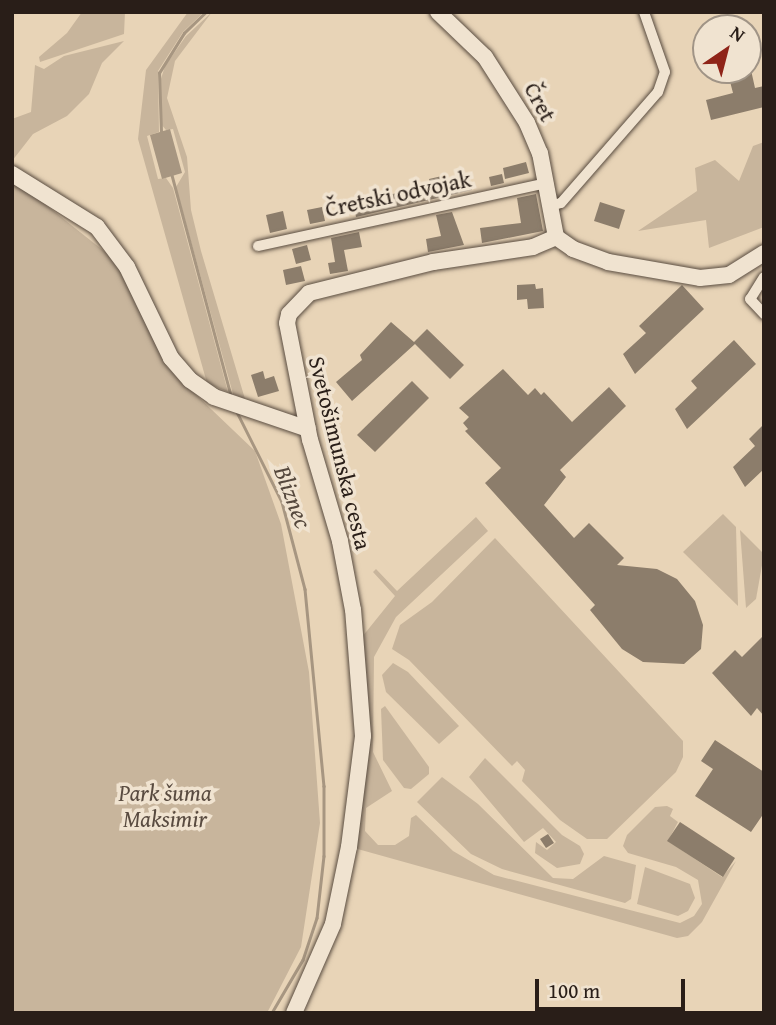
<!DOCTYPE html>
<html>
<head>
<meta charset="utf-8">
<style>
	body { margin:0 }
	#map { position:relative; width:776px; height:1025px; overflow:hidden; background:#e8d4b7; font-family:"Gentium Book Plus",serif }
	div>[style] { position:absolute }
	.green>* { inset:0; background:#c8b59c }
	.water>* { inset:0; background:#a79681 }
	.stream>* { height:2.5px; margin:-1.25px; padding:0 1.25px; transform-origin:1.25px; border-radius:1.25px; background:#a79681 }
	.building>* { inset:0; background:#8c7d6b }
	.roads { filter:drop-shadow(0 0 2px #594c40) drop-shadow(0 0 2px #594c40) }
	.street>* { height:10px; margin:-5px; padding:0 5px; transform-origin:5px; border-radius:5px; background:#f0e3d0 }
	.secondary>* { height:16px; margin:-8px; padding:0 8px; transform-origin:8px; border-radius:8px; background:#f0e3d0 }
	span { translate:-50% -50%; white-space:nowrap; text-align:center; line-height:1.15; -webkit-text-stroke:7px #f0e3d0; paint-order:stroke }
	.street-label { font-size:23px; color:#291e18 }
	.park-label { font-size:23px; color:#594b40; font-style:italic }
	.water-label { font-size:24px; color:#55483d; font-style:italic }
	.frame { position:absolute; inset:0; border:14px solid #291e18; pointer-events:none }
	.north { position:absolute; left:692px; top:14px; width:70px; height:70px; box-sizing:border-box; background:#f0e3d0; border:2px solid #a09486; border-radius:50%; rotate:35deg; font-size:19px; font-weight:700; line-height:28px; text-align:center; color:#291e18 }
	.north::after { content:''; display:block; margin:auto; width:24px; height:32px; background:#8f2418; clip-path:polygon(50% 0,100% 100%,50% 72%,0 100%) }
	.scale { position:absolute; left:535px; top:979px; width:150px; height:32px; box-sizing:border-box; border:4px solid #291e18; border-top:0; padding-left:9px; font-size:21px; line-height:24px; white-space:nowrap; color:#291e18; -webkit-text-stroke:5px #f0e3d0; paint-order:stroke }
</style>
</head>
<body>
<div id="map">
	<div class="green">
		<i style="clip-path:polygon(82px 12px,125px 12px,124px 34px,40px 62px,39px 57px,67px 33px)"></i>
		<i style="clip-path:polygon(188px 12px,204px 12px,183px 32px,158px 71px,159px 132px,147px 136px,158px 179px,166px 178px,173px 188px,228px 392px,207px 383px,138px 139px,146px 70px)"></i>
		<i style="clip-path:polygon(212px 12px,175px 61px,167px 98px,187px 157px,191px 210px,201px 251px,245px 399px,233px 394px,176px 187px,185px 172px,173px 129px,166px 130px,161px 124px,160px 82px,165px 66px,186px 36px)"></i>
		<i style="clip-path:polygon(124px 41px,102px 63px,89px 94px,67px 116px,33px 134px,12px 161px,12px 119px,31px 112px,35px 65px,44px 69px,64px 56px)"></i>
		<i style="clip-path:polygon(764px 142px,764px 227px,709px 248px,706px 220px,638px 231px,697px 191px,695px 168px,715px 160px,739px 181px,753px 146px)"></i>
		<i style="clip-path:polygon(12px 178px,124px 267px,167px 367px,255px 451px,281px 524px,309px 672px,320px 823px,301px 947px,267px 1013px,12px 1013px)"></i>
		<i style="clip-path:polygon(723px 514px,736px 527px,738px 606px,683px 552px)"></i>
		<i style="clip-path:polygon(476px 517px,488px 531px,396px 617px,374px 657px,373px 752px,392px 791px,366px 808px,365px 831px,378px 845px,395px 845px,409px 836px,411px 818px,416px 815px,453px 851px,494px 875px,680px 923px,694px 916px,702px 904px,698px 880px,676px 867px,628px 853px,623px 846px,627px 835px,655px 807px,667px 806px,673px 809px,670px 816px,678px 822px,668px 841px,722px 877px,736px 861px,702px 922px,688px 936px,677px 938px,354px 848px,362px 637px,395px 596px,373px 572px,376px 569px,397px 591px)"></i>
		<i style="clip-path:polygon(740px 530px,764px 554px,756px 599px,746px 608px)"></i>
		<i style="clip-path:polygon(495px 538px,683px 741px,683px 757px,676px 772px,607px 839px,587px 839px,560px 820px,522px 781px,525px 770px,517px 761px,512px 766px,409px 660px,392px 649px,400px 625px,432px 602px)"></i>
		<i style="clip-path:polygon(393px 663px,408px 672px,459px 726px,439px 744px,386px 692px,382px 675px)"></i>
		<i style="clip-path:polygon(385px 706px,429px 767px,429px 774px,411px 789px,404px 788px,383px 760px,381px 709px)"></i>
		<i style="clip-path:polygon(485px 758px,562px 835px,580px 846px,584px 854px,580px 864px,557px 868px,535px 853px,536px 842px,547px 850px,556px 842px,543px 828px,524px 842px,469px 777px)"></i>
		<i style="clip-path:polygon(442px 777px,478px 804px,553px 878px,573px 879px,604px 856px,636px 865px,631px 899px,625px 903px,502px 869px,471px 854px,417px 802px)"></i>
		<i style="clip-path:polygon(645px 867px,690px 884px,695px 898px,688px 911px,678px 916px,637px 904px)"></i>
	</div>
	<div class="water">
		<i style="clip-path:polygon(170px 129px,182px 173px,162px 179px,150px 135px)"></i>
	</div>
	<div class="stream">
		<i style="left:161px;top:132px;width:59px;rotate:-91.9deg"></i>
		<i style="left:159px;top:73px;width:47px;rotate:-58deg"></i>
		<i style="left:184px;top:33px;width:30px;rotate:-44deg"></i>
		<i style="left:172px;top:175px;width:228px;rotate:75deg"></i>
		<i style="left:237px;top:412px;width:101px;rotate:63.4deg"></i>
		<i style="left:282px;top:502px;width:90px;rotate:75.2deg"></i>
		<i style="left:305px;top:589px;width:198px;rotate:84.5deg"></i>
		<i style="left:324px;top:786px;width:70px;rotate:90deg"></i>
		<i style="left:324px;top:856px;width:62px;rotate:96.4deg"></i>
		<i style="left:317px;top:918px;width:44px;rotate:108.4deg"></i>
		<i style="left:303px;top:960px;width:61px;rotate:120.3deg"></i>
	</div>
	<div class="building">
		<i style="clip-path:polygon(727px 70px,751px 70px,755px 88px,764px 86px,764px 107px,711px 120px,706px 100px,733px 93px)"></i>
		<i style="clip-path:polygon(526px 162px,529px 173px,505px 179px,503px 168px)"></i>
		<i style="clip-path:polygon(502px 174px,504px 183px,491px 186px,489px 177px)"></i>
		<i style="clip-path:polygon(442px 176px,443px 182px,469px 176px,472px 190px,356px 217px,353px 200px,431px 188px,429px 179px)"></i>
		<i style="clip-path:polygon(536px 194px,543px 231px,482px 243px,480px 228px,521px 223px,517px 198px)"></i>
		<i style="clip-path:polygon(600px 202px,625px 210px,619px 229px,594px 221px)"></i>
		<i style="clip-path:polygon(322px 207px,325px 221px,310px 224px,307px 210px)"></i>
		<i style="clip-path:polygon(283px 211px,287px 229px,270px 233px,266px 215px)"></i>
		<i style="clip-path:polygon(452px 212px,464px 245px,428px 252px,426px 239px,441px 236px,436px 215px)"></i>
		<i style="clip-path:polygon(359px 232px,362px 247px,344px 250px,348px 271px,330px 274px,328px 263px,335px 262px,331px 238px)"></i>
		<i style="clip-path:polygon(307px 245px,311px 260px,296px 264px,292px 249px)"></i>
		<i style="clip-path:polygon(301px 266px,305px 281px,286px 285px,283px 270px)"></i>
		<i style="clip-path:polygon(535px 284px,536px 289px,543px 288px,544px 308px,528px 309px,527px 299px,517px 300px,517px 285px)"></i>
		<i style="clip-path:polygon(682px 285px,704px 309px,635px 374px,623px 354px,646px 333px,639px 326px)"></i>
		<i style="clip-path:polygon(391px 322px,414px 342px,427px 329px,464px 365px,450px 379px,415px 344px,352px 401px,336px 382px,362px 360px,360px 355px)"></i>
		<i style="clip-path:polygon(734px 340px,756px 364px,687px 429px,675px 409px,697px 388px,691px 381px)"></i>
		<i style="clip-path:polygon(503px 369px,528px 395px,535px 388px,541px 395px,544px 392px,572px 422px,609px 387px,626px 406px,560px 470px,566px 477px,544px 505px,574px 538px,589px 523px,624px 558px,617px 565px,657px 569px,677px 579px,695px 601px,703px 625px,701px 649px,684px 664px,643px 662px,622px 649px,590px 610px,595px 605px,485px 483px,501px 468px,465px 431px,468px 429px,463px 423px,469px 417px,459px 408px)"></i>
		<i style="clip-path:polygon(263px 371px,265px 379px,274px 376px,279px 391px,258px 397px,251px 375px)"></i>
		<i style="clip-path:polygon(412px 381px,429px 398px,375px 452px,357px 435px)"></i>
		<i style="clip-path:polygon(764px 424px,764px 469px,745px 487px,733px 467px,755px 446px,749px 439px)"></i>
		<i style="clip-path:polygon(764px 635px,764px 716px,757px 708px,751px 716px,712px 673px,735px 650px,742px 657px)"></i>
		<i style="clip-path:polygon(715px 740px,764px 772px,764px 813px,751px 832px,695px 796px,713px 769px,701px 761px)"></i>
		<i style="clip-path:polygon(680px 822px,735px 858px,723px 877px,667px 841px)"></i>
		<i style="clip-path:polygon(548px 834px,554px 843px,546px 848px,540px 839px)"></i>
	</div>
	<div class="roads">
		<div class="street">
			<i style="left:551px;top:206px;width:10px;rotate:-17deg"></i>
			<i style="left:561px;top:203px;width:147px;rotate:-48.9deg"></i>
			<i style="left:658px;top:92px;width:21px;rotate:-71deg"></i>
			<i style="left:665px;top:72px;width:64px;rotate:-109.3deg"></i>
			<i style="left:258px;top:246px;width:297px;rotate:-12.3deg"></i>
			<i style="left:764px;top:277px;width:26px;rotate:122deg"></i>
			<i style="left:750px;top:299px;width:21px;rotate:47deg"></i>
		</div>
		<div class="secondary">
			<i style="left:438px;top:12px;width:65px;rotate:43.8deg"></i>
			<i style="left:485px;top:57px;width:78px;rotate:57.5deg"></i>
			<i style="left:527px;top:123px;width:33px;rotate:67deg"></i>
			<i style="left:540px;top:153px;width:86px;rotate:79.2deg"></i>
			<i style="left:12px;top:174px;width:100px;rotate:31.9deg"></i>
			<i style="left:97px;top:227px;width:50px;rotate:53.1deg"></i>
			<i style="left:127px;top:267px;width:101px;rotate:64.2deg"></i>
			<i style="left:171px;top:358px;width:29px;rotate:49deg"></i>
			<i style="left:190px;top:380px;width:29px;rotate:35deg"></i>
			<i style="left:214px;top:397px;width:99px;rotate:18.8deg"></i>
			<i style="left:556px;top:237px;width:21px;rotate:35deg"></i>
			<i style="left:573px;top:249px;width:37px;rotate:20deg"></i>
			<i style="left:608px;top:262px;width:93px;rotate:9.9deg"></i>
			<i style="left:700px;top:278px;width:29px;rotate:-6deg"></i>
			<i style="left:729px;top:275px;width:41px;rotate:-32.2deg"></i>
			<i style="left:294px;top:1013px;width:97px;rotate:-66.3deg"></i>
			<i style="left:333px;top:924px;width:79px;rotate:-78.3deg"></i>
			<i style="left:349px;top:847px;width:112px;rotate:-82.8deg"></i>
			<i style="left:363px;top:736px;width:126px;rotate:-94.5deg"></i>
			<i style="left:353px;top:610px;width:70px;rotate:-100.7deg"></i>
			<i style="left:340px;top:541px;width:105px;rotate:-106.5deg"></i>
			<i style="left:310px;top:440px;width:119px;rotate:-101.1deg"></i>
			<i style="left:287px;top:323px;width:9px;rotate:-77deg"></i>
			<i style="left:289px;top:314px;width:29px;rotate:-46deg"></i>
			<i style="left:309px;top:293px;width:128px;rotate:-14deg"></i>
			<i style="left:433px;top:262px;width:101px;rotate:-8.5deg"></i>
			<i style="left:533px;top:247px;width:25px;rotate:-23deg"></i>
		</div>
	</div>
	<div class="street-label">
		<span style="left:540px;top:102px;rotate:62deg">Čret</span>
		<span style="left:398px;top:194px;rotate:-12deg">Čretski odvojak</span>
		<span style="left:340px;top:453px;rotate:76deg">Svetošimunska cesta</span>
	</div>
	<div class="park-label">
		<span style="left:165px;top:806px">Park šuma<br>Maksimir</span>
	</div>
	<div class="water-label">
		<span style="left:293px;top:497px;rotate:69deg">Bliznec</span>
	</div>
	<div class="frame"></div>
	<div class="north">N</div>
	<div class="scale">100 m</div>
</div>
</body>
</html>
